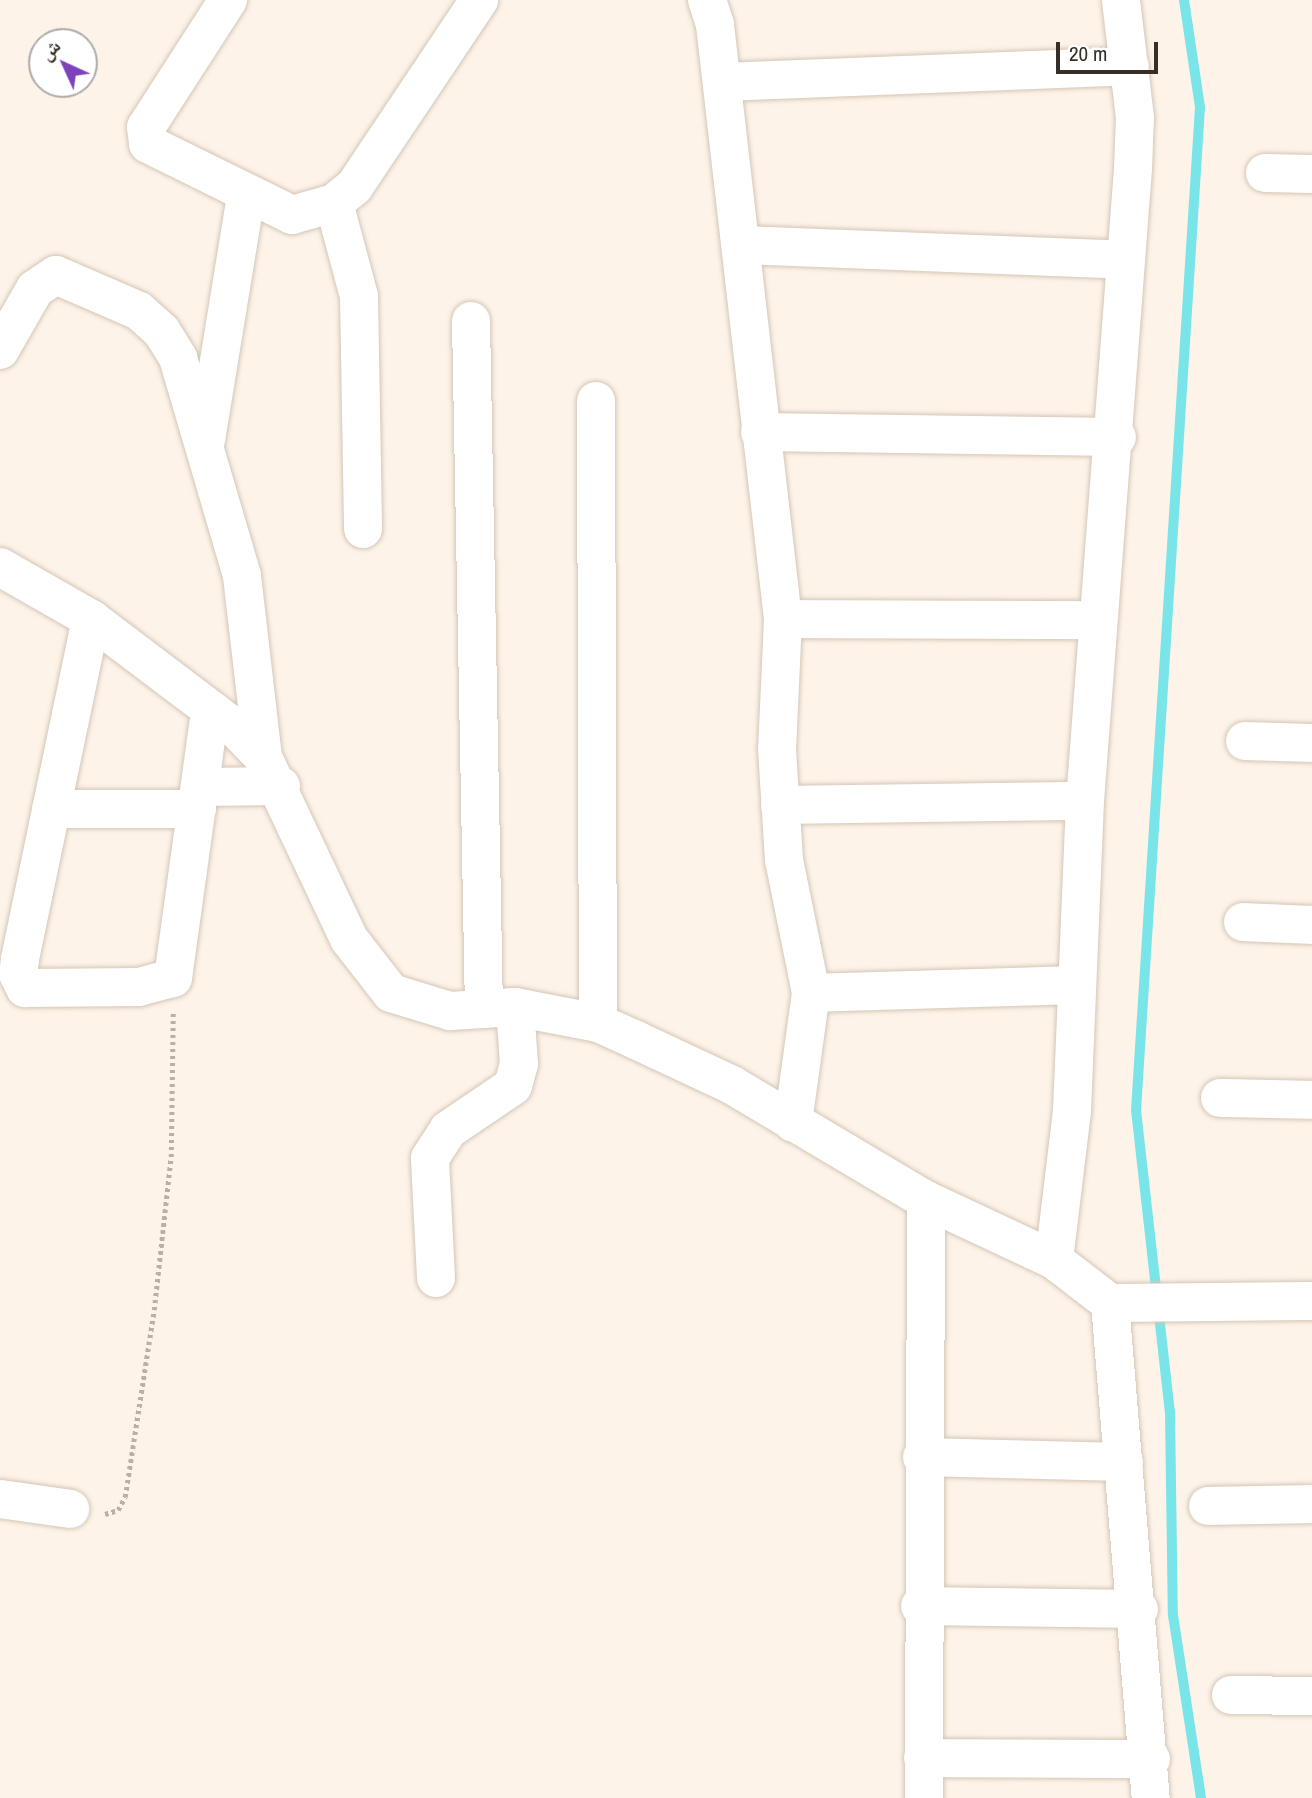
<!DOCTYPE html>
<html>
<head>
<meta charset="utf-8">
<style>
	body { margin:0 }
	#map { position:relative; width:1312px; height:1798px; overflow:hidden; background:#fdf3e9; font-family:"Archivo Narrow","Noto Naskh Arabic",sans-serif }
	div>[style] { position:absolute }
	.stream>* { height:10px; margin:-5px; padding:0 5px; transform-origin:5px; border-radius:5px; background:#79e5e8 }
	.path>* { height:4.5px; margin-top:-2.25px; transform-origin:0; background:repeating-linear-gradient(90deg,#b9b1a8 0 3.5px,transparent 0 7px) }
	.roads { filter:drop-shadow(0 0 2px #d5c6b5) drop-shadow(0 0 2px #d5c6b5) }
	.street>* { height:38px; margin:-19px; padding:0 19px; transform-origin:19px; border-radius:19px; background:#fff }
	span { translate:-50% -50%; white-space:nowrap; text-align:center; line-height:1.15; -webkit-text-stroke:6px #fff; paint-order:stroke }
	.north { position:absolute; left:28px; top:28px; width:70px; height:70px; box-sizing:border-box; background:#fff; border:2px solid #aeaca9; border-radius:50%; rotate:315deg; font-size:19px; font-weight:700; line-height:28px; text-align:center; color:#352f28 }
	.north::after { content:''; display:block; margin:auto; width:24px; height:32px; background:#7f43b9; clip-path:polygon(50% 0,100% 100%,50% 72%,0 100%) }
	.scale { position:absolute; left:1056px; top:42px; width:102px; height:32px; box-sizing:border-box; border:4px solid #352f28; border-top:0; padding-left:9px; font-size:21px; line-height:24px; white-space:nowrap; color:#352f28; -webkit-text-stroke:5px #fff; paint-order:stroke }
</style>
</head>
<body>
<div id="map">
	<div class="stream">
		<i style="left:1184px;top:0;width:108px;rotate:81.5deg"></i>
		<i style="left:1200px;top:107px;width:1005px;rotate:93.65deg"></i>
		<i style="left:1136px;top:1110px;width:304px;rotate:83.6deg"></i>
		<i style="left:1170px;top:1412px;width:203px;rotate:89.2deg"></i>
		<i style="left:1173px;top:1615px;width:185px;rotate:81.3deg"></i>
	</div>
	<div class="path">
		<i style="left:105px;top:1514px;width:14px;rotate:-17deg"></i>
		<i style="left:118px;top:1510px;width:15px;rotate:-62deg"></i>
		<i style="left:125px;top:1497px;width:189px;rotate:-81.2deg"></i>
		<i style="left:154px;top:1310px;width:154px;rotate:-83.7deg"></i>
		<i style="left:171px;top:1157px;width:144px;rotate:-89.2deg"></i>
	</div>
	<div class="roads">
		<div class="street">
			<i style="left:228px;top:0;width:151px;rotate:122.8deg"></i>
			<i style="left:146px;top:127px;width:17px;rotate:83deg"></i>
			<i style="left:148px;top:144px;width:161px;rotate:26.2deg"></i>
			<i style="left:292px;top:215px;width:44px;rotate:-15.9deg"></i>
			<i style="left:334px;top:203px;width:26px;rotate:-39deg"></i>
			<i style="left:354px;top:187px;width:225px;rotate:-56.2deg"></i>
			<i style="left:707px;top:0;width:26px;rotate:72deg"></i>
			<i style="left:715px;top:25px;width:598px;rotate:83.47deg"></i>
			<i style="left:783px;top:619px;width:130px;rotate:92.6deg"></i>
			<i style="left:777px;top:749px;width:111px;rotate:86.4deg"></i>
			<i style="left:784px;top:860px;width:136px;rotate:78.5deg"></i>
			<i style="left:811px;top:993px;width:131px;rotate:97.9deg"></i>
			<i style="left:722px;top:82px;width:408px;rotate:-2.2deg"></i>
			<i style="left:1265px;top:173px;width:47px;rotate:1.2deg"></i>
			<i style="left:334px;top:203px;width:96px;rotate:75deg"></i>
			<i style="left:359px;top:296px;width:233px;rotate:89deg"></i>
			<i style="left:741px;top:245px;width:384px;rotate:2.2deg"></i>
			<i style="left:471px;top:321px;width:688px;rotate:88.92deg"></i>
			<i style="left:0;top:350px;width:70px;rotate:-60.2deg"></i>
			<i style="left:35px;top:289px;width:25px;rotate:-34deg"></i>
			<i style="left:56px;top:275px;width:90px;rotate:23.4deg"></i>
			<i style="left:139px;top:311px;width:31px;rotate:42deg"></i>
			<i style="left:162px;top:332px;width:31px;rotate:58deg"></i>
			<i style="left:178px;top:358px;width:227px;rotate:73.6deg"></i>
			<i style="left:242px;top:576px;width:182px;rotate:83.4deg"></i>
			<i style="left:596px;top:401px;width:622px;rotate:89.82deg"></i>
			<i style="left:760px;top:432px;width:357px;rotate:0.8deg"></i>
			<i style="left:206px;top:440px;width:248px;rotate:-80.7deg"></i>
			<i style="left:0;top:567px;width:105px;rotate:29.7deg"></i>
			<i style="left:91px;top:619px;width:181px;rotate:37.1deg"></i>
			<i style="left:235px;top:728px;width:40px;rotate:46deg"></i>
			<i style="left:263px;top:757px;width:201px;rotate:64.7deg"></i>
			<i style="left:349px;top:939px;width:68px;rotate:52.1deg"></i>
			<i style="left:391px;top:993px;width:62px;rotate:17deg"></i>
			<i style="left:450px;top:1011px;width:65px;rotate:-3.5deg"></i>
			<i style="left:515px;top:1007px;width:85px;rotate:10.9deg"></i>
			<i style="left:598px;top:1023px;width:42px;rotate:24.1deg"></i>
			<i style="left:636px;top:1040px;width:106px;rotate:25.1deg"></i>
			<i style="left:732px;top:1085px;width:226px;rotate:30.7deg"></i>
			<i style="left:926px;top:1200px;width:141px;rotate:25.1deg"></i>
			<i style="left:1054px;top:1260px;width:71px;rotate:37.5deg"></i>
			<i style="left:1110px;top:1303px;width:202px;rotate:-0.6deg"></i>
			<i style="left:91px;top:619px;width:348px;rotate:101.8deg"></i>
			<i style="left:20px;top:960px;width:14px;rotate:98deg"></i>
			<i style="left:18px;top:974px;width:16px;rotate:63deg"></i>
			<i style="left:25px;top:988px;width:114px;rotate:-0.5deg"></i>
			<i style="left:139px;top:987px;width:35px;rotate:-15deg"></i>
			<i style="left:173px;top:978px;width:271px;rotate:-82.1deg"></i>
			<i style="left:783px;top:619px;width:315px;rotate:0.2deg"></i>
			<i style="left:1245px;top:741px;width:67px;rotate:1.7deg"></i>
			<i style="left:200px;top:787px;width:81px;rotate:-0.7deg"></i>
			<i style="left:780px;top:805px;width:305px;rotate:-0.8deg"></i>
			<i style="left:51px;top:809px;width:146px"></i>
			<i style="left:1243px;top:922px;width:69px;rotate:2.5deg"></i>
			<i style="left:811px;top:993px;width:265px;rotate:-1.7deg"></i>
			<i style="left:1220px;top:1098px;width:92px;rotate:1.2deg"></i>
			<i style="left:1054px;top:1260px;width:150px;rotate:-83.1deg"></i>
			<i style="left:1072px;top:1111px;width:310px;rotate:-87.6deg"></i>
			<i style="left:1085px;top:801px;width:634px;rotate:-85.66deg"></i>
			<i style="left:1133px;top:169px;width:51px;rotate:-87.8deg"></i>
			<i style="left:1135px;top:118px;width:119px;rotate:-96.8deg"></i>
			<i style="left:436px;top:1278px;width:120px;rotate:-92.9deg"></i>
			<i style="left:430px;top:1158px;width:33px;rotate:-57deg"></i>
			<i style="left:448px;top:1130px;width:78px;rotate:-34.1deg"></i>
			<i style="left:513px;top:1086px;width:23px;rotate:-75deg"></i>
			<i style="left:519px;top:1064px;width:57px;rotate:-94deg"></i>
			<i style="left:1110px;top:1303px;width:497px;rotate:85.3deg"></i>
			<i style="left:922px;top:1457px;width:202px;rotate:1.4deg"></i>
			<i style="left:0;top:1499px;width:71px;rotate:8.1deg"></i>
			<i style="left:1208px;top:1506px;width:104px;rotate:-1.1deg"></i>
			<i style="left:920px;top:1606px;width:219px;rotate:0.8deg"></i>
			<i style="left:1231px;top:1695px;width:81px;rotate:0.7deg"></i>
			<i style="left:923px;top:1758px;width:228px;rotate:0.3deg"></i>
			<i style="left:924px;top:1798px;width:598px;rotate:-89.81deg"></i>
		</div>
	</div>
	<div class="north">ش</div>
	<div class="scale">20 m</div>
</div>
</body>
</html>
